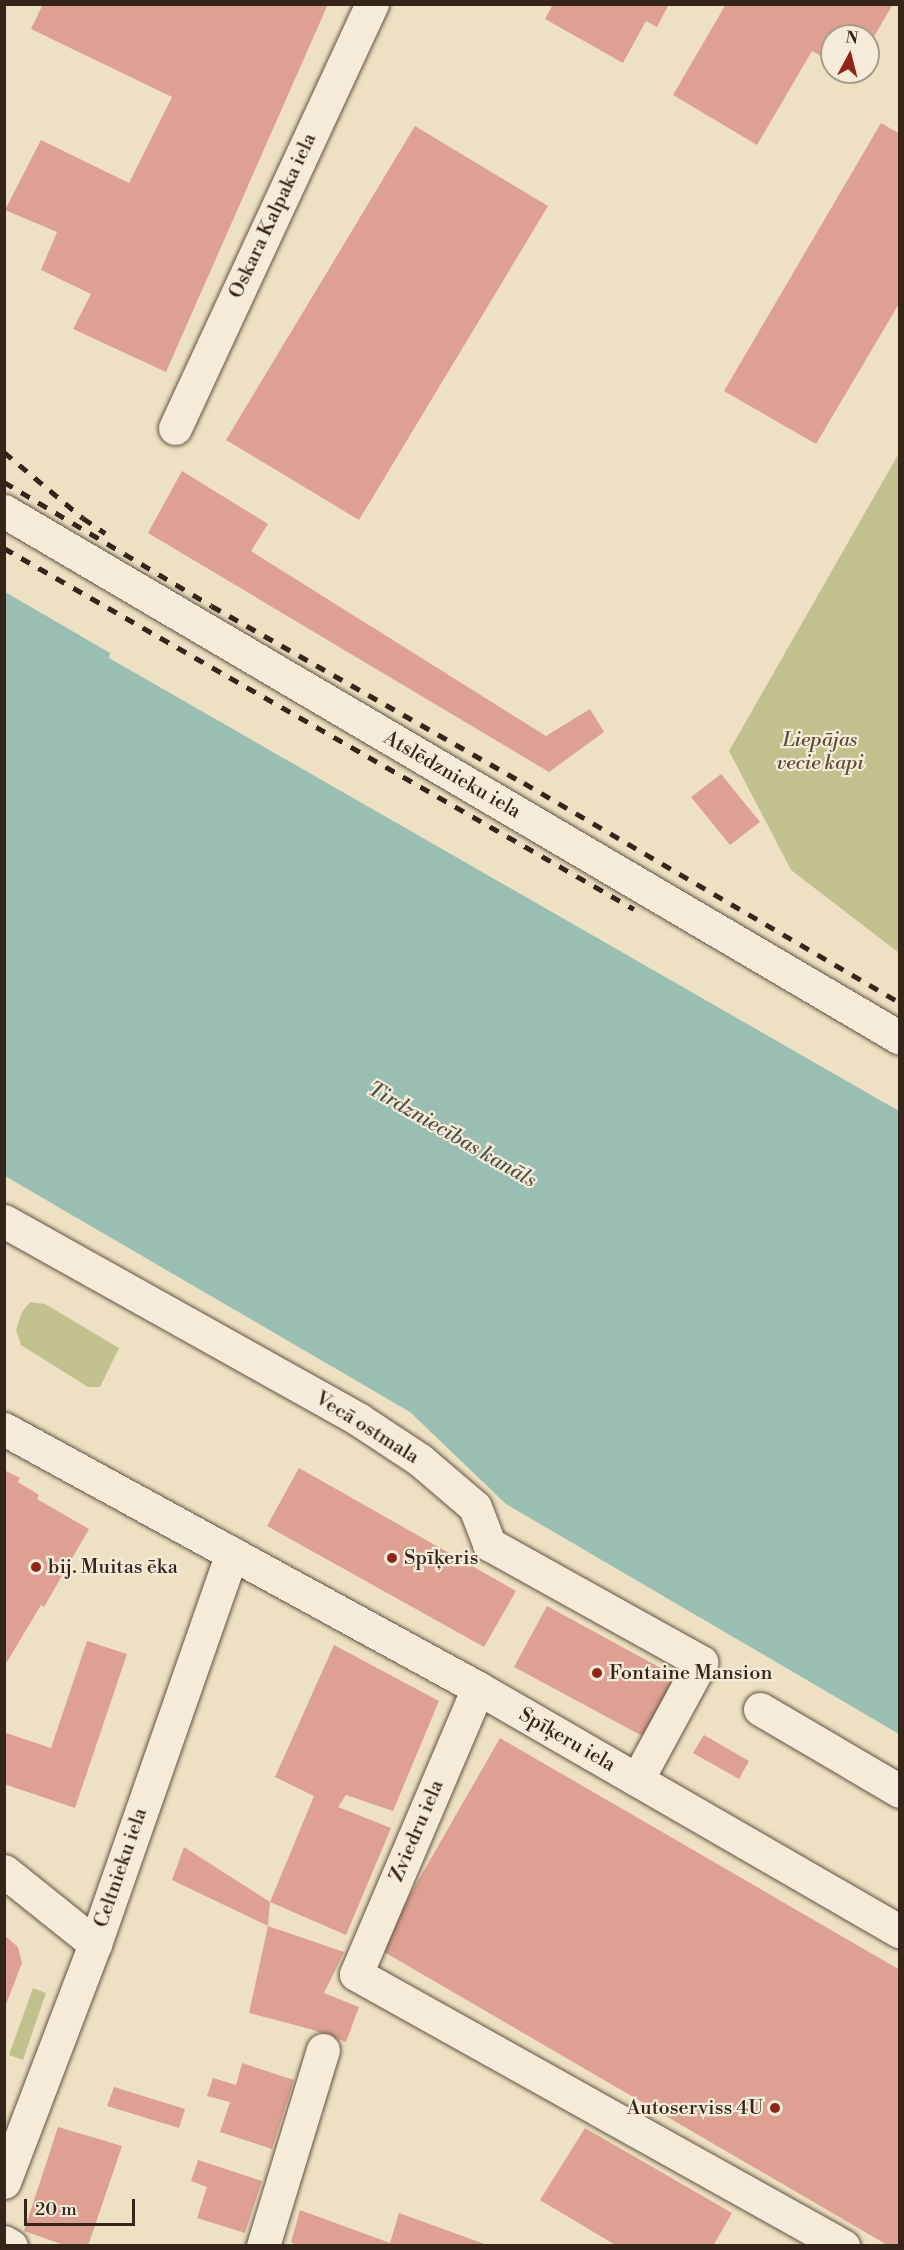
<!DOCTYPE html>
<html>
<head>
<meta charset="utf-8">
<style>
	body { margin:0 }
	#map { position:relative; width:904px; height:2250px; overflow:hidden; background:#eee1c3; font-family:"Libre Bodoni",serif }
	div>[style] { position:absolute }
	.green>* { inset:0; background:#c1c18e }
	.water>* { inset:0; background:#99beb2 }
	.building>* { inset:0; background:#dda093 }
	.roads { filter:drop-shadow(0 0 2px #635344) drop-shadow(0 0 2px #635344) }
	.minor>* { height:33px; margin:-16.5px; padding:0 16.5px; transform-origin:16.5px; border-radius:16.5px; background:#f4ecd8 }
	.rail>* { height:4.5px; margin-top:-2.25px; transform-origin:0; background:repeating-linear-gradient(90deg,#35241a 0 10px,transparent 0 20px) }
	.dots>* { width:16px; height:16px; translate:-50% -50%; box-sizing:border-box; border:3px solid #f4ecd8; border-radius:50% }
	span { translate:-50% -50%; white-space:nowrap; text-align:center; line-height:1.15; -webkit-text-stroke:4.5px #f4ecd8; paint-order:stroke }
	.street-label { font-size:20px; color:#35241a }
	.park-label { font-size:20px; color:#584b37; font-style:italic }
	.poi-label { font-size:20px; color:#35241a }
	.left { translate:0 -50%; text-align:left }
	.right { translate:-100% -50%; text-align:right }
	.water-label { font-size:21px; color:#535248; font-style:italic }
	.frame { position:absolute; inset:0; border:6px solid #35241a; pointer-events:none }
	.north { position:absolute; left:820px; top:24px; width:60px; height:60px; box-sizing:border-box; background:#f4ecd8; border:2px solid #a89c8c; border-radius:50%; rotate:7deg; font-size:16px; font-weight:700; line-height:24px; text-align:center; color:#35241a }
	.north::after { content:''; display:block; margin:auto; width:21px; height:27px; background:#8f2418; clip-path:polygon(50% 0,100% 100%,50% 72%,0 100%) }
	.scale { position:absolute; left:24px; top:2199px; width:111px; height:27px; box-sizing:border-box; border:3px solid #35241a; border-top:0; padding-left:8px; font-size:18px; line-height:21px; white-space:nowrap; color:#35241a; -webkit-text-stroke:4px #f4ecd8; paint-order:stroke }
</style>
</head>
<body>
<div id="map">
	<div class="green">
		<i style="clip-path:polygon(899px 453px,899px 953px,791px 870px,729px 751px)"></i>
		<i style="clip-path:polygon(30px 1302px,45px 1304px,119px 1348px,100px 1387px,88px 1387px,21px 1345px,16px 1330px,22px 1312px)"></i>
		<i style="clip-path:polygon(33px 1988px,46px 1993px,23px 2060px,9px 2055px)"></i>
	</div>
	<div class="water">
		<i style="clip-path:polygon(5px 592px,110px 653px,109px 658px,899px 1111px,899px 1734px,506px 1504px,410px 1412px,5px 1176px)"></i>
	</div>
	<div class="building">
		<i style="clip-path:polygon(43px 4px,328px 4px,166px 372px,73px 329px,91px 294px,41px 270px,57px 232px,5px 210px,41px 140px,129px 183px,172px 97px,31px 29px)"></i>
		<i style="clip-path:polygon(553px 4px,669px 4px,657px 27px,646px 21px,623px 63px,545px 19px)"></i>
		<i style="clip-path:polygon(726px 4px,893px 4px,868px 47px,868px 36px,832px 36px,832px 62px,812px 51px,757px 145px,673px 95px)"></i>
		<i style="clip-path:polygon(881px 123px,900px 134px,900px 302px,816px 444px,724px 391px)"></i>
		<i style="clip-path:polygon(415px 126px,548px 206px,359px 520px,226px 440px)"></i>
		<i style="clip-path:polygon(182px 471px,268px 524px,251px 551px,546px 736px,590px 709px,604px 732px,549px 772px,148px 533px)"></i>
		<i style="clip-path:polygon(721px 774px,760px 822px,730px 845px,691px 797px)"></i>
		<i style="clip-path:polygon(299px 1468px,516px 1591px,484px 1647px,267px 1526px)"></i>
		<i style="clip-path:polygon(4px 1470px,20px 1478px,18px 1482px,39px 1495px,37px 1499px,89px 1529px,44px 1607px,41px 1605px,4px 1667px)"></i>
		<i style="clip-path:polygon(547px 1606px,681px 1679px,648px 1739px,514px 1667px)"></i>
		<i style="clip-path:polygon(87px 1641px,127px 1654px,75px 1808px,4px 1784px,4px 1737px,6px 1733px,51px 1748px)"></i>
		<i style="clip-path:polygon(334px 1645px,439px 1701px,393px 1811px,346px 1795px,338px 1807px,391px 1828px,346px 1935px,270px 1902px,314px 1796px,275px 1777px)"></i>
		<i style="clip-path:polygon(704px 1735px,749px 1761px,739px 1779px,693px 1753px)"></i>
		<i style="clip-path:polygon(500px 1738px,900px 1970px,900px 2246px,889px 2246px,379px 1949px)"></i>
		<i style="clip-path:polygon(184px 1847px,270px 1902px,268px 1926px,172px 1880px)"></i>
		<i style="clip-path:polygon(268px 1926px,344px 1952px,324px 1993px,359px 2007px,346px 2042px,310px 2029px,249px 2013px)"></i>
		<i style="clip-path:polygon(4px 1935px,18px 1947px,22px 1963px,5px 2007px)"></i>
		<i style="clip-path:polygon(242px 2063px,294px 2080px,272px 2149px,220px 2132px,230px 2102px,207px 2096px,213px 2078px,236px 2085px)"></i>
		<i style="clip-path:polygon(114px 2087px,185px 2109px,179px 2128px,107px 2106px)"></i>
		<i style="clip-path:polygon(58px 2127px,122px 2146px,88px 2246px,67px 2246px,24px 2231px)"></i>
		<i style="clip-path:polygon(585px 2128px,732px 2213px,713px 2246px,617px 2246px,540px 2200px)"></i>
		<i style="clip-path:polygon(198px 2160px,262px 2181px,245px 2233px,197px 2218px,207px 2187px,191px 2181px)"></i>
		<i style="clip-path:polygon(300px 2210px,390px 2243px,399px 2213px,490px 2246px,299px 2246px,291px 2242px)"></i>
	</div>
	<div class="roads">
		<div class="minor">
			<i style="left:175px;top:428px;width:468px;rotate:-65.1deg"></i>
			<i style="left:4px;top:511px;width:1039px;rotate:30.46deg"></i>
			<i style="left:4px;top:1221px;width:406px;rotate:29.2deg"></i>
			<i style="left:358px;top:1419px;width:74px;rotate:33.5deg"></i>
			<i style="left:420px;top:1460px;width:72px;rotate:40.5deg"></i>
			<i style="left:475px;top:1507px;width:40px;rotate:69deg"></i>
			<i style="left:489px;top:1544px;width:243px;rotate:29.1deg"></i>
			<i style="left:701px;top:1662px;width:134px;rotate:118.5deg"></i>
			<i style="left:4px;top:1429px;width:540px;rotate:28.65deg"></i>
			<i style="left:478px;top:1688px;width:487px;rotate:30deg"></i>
			<i style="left:478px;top:1688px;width:311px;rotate:113.1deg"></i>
			<i style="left:356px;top:1974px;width:558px;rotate:29.18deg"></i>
			<i style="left:760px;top:1709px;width:162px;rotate:30.4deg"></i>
			<i style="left:4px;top:1871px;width:117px;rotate:38.7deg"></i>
			<i style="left:4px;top:2182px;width:255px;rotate:-69.1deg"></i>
			<i style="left:95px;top:1944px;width:414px;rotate:-70.7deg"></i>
			<i style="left:4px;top:2242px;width:8px;rotate:30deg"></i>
			<i style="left:263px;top:2246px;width:205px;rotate:-73deg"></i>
		</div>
	</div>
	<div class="rail">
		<i style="left:4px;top:452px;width:103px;rotate:39.9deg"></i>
		<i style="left:83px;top:518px;width:27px;rotate:34deg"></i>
		<i style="left:4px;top:482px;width:242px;rotate:30.8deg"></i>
		<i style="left:212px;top:606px;width:359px;rotate:29.6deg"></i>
		<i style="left:524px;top:783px;width:436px;rotate:30.3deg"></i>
		<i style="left:4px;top:548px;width:726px;rotate:29.81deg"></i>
	</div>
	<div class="dots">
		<i style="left:392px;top:1558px;background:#8f2418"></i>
		<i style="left:36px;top:1567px;background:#8f2418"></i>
		<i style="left:597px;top:1673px;background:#8f2418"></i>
		<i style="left:775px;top:2108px;background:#8f2418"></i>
	</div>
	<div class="street-label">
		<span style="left:273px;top:216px;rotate:-65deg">Oskara Kalpaka iela</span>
		<span style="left:452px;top:775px;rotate:30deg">Atslēdznieku iela</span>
		<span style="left:367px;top:1428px;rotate:32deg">Vecā ostmala</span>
		<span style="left:567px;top:1740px;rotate:30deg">Spīķeru iela</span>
		<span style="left:417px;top:1831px;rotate:-67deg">Zviedru iela</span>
		<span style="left:121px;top:1868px;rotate:-71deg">Celtnieku iela</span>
	</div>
	<div class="park-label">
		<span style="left:820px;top:752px">Liepājas<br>vecie kapi</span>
	</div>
	<div class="poi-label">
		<span class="left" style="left:404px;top:1558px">Spīķeris</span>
		<span class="left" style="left:48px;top:1567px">bij. Muitas ēka</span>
		<span class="left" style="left:609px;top:1673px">Fontaine Mansion</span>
		<span class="right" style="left:763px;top:2108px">Autoserviss 4U</span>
	</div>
	<div class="water-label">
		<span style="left:452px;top:1135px;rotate:30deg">Tirdzniecības kanāls</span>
	</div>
	<div class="frame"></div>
	<div class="north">N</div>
	<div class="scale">20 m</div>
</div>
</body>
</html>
